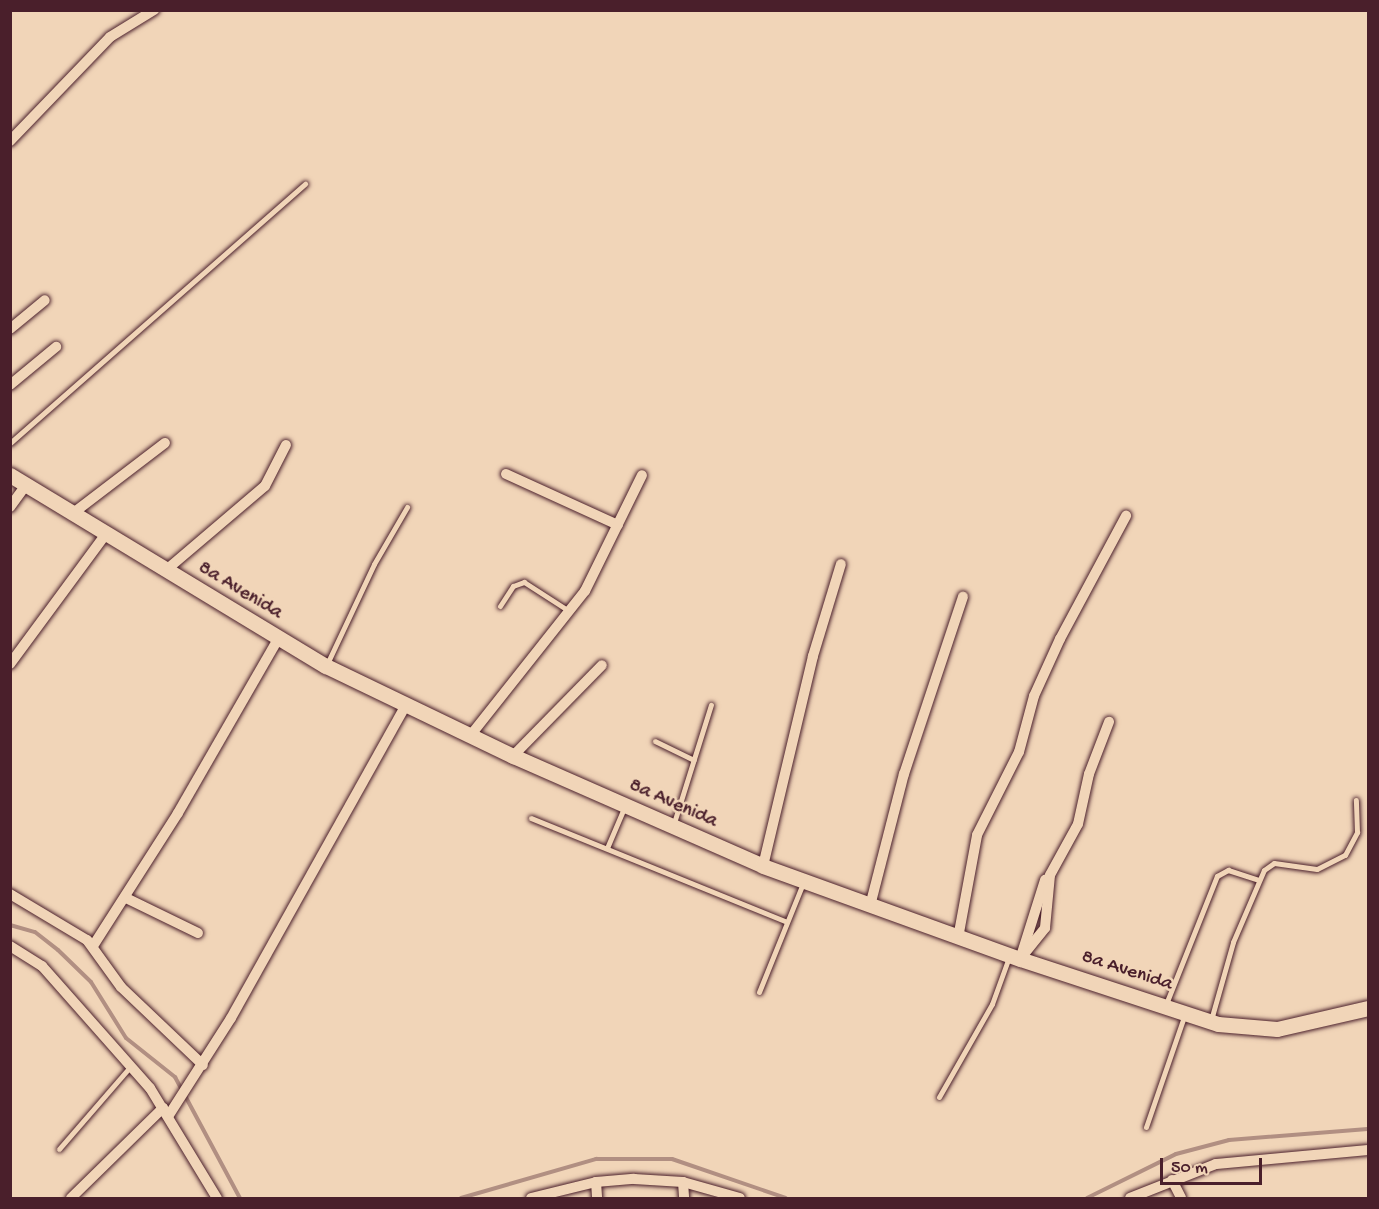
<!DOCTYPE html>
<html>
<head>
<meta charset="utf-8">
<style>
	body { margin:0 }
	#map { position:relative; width:1379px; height:1209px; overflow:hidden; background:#f1d5b8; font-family:"Gochi Hand",sans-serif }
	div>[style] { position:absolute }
	.stream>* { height:4px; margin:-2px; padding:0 2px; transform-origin:2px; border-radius:2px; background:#b18f82 }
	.roads { filter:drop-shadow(0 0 2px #4a1f2b) drop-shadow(0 0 2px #4a1f2b) }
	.lane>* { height:5px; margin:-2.5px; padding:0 2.5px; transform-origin:2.5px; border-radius:2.5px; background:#f1d5b8 }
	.street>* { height:10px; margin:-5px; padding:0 5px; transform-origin:5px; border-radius:5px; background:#f1d5b8 }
	.secondary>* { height:15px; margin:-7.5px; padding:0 7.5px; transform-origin:7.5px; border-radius:7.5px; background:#f1d5b8 }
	span { translate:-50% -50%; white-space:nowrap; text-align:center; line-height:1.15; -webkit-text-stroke:5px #f1d5b8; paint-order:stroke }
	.street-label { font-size:20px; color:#4a1f2b }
	.frame { position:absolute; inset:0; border:12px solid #4a1f2b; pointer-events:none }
	.scale { position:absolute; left:1160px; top:1158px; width:102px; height:27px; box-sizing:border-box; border:3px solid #4a1f2b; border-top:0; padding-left:8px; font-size:18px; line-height:21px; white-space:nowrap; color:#4a1f2b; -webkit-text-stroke:4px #f1d5b8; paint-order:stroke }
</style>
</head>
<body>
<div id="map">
	<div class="stream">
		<i style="left:10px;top:925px;width:26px;rotate:16deg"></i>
		<i style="left:35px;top:932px;width:29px;rotate:38deg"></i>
		<i style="left:58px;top:950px;width:46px;rotate:44.1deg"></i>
		<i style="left:91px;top:982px;width:66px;rotate:58deg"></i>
		<i style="left:126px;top:1038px;width:63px;rotate:38.5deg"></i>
		<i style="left:175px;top:1077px;width:137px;rotate:61.8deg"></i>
		<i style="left:461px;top:1198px;width:141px;rotate:-16.1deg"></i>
		<i style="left:596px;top:1159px;width:76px"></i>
		<i style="left:672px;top:1159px;width:120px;rotate:18.9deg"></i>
		<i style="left:1087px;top:1198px;width:99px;rotate:-26.3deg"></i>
		<i style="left:1176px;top:1154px;width:55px;rotate:-14.8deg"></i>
		<i style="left:1229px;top:1140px;width:139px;rotate:-4.5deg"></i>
	</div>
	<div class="roads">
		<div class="lane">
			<i style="left:10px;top:443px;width:393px;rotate:-41.3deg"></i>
			<i style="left:500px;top:606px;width:24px;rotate:-57deg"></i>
			<i style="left:513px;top:586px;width:12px;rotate:-20deg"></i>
			<i style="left:524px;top:582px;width:54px;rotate:32.8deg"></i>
			<i style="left:327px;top:664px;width:110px;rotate:-64.8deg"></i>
			<i style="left:374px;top:564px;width:66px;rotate:-59.9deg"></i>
			<i style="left:655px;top:741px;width:43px;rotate:26deg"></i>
			<i style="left:531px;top:818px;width:276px;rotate:22.1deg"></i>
			<i style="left:673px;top:826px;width:127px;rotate:-72.6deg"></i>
			<i style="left:607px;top:848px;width:43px;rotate:-67deg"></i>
			<i style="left:759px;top:992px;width:118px;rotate:-68deg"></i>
			<i style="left:1166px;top:1004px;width:138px;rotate:-68.3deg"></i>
			<i style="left:1217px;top:876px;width:13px;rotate:-29deg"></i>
			<i style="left:1228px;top:870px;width:32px;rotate:18deg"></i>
			<i style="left:1211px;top:1020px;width:81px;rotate:-74.2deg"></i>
			<i style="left:1233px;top:942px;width:78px;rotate:-66.7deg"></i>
			<i style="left:1264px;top:870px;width:12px;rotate:-35deg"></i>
			<i style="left:1274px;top:863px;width:43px;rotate:7.9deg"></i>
			<i style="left:1317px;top:869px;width:31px;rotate:-27deg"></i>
			<i style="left:1345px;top:855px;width:26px;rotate:-62deg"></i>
			<i style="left:1357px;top:832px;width:32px;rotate:-92deg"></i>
			<i style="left:939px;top:1097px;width:107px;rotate:-60.3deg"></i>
			<i style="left:992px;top:1004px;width:50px;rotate:-70.1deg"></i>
			<i style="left:1146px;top:1127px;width:120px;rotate:-71deg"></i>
			<i style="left:59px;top:1149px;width:110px;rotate:-49.1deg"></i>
		</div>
		<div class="street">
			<i style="left:10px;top:141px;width:144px;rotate:-46.1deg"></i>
			<i style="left:110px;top:37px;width:52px;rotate:-31.5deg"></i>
			<i style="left:10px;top:329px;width:45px;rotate:-39.6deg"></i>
			<i style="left:10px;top:385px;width:60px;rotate:-39.6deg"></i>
			<i style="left:506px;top:474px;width:123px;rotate:24.5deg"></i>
			<i style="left:10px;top:507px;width:26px;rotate:-54deg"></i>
			<i style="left:72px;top:514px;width:117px;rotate:-37.4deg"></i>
			<i style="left:165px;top:571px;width:131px;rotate:-40.4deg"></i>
			<i style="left:265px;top:486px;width:46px;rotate:-62.9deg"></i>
			<i style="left:10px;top:664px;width:160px;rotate:-53.6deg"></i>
			<i style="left:470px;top:736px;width:185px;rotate:-51.6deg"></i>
			<i style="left:585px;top:591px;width:129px;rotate:-63.8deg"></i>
			<i style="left:513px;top:756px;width:127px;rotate:-45.6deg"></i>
			<i style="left:763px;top:866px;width:216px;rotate:-76.6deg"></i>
			<i style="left:813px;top:656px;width:96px;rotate:-73.1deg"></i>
			<i style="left:10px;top:894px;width:90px;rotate:30.9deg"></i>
			<i style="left:87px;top:940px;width:58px;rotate:54.1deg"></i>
			<i style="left:121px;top:987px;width:113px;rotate:43.6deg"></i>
			<i style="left:126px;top:898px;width:80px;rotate:25.9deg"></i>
			<i style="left:870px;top:906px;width:136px;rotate:-75.6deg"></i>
			<i style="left:904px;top:774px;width:187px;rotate:-71.6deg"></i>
			<i style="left:958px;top:938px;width:105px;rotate:-79.5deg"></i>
			<i style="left:977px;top:835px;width:93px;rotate:-63.2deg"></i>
			<i style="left:1019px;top:752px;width:58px;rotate:-75deg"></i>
			<i style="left:1034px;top:696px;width:63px;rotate:-65.5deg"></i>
			<i style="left:1060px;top:639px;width:140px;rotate:-61.8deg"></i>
			<i style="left:10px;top:946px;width:38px;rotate:32deg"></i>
			<i style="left:42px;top:966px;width:163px;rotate:48.5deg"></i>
			<i style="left:150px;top:1088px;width:129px;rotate:58.7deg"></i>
			<i style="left:93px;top:946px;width:158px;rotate:-57.4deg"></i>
			<i style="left:178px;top:813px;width:201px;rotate:-60.1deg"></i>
			<i style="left:1022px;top:953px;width:77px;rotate:-72.5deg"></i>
			<i style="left:1020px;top:959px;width:40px;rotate:-51deg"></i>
			<i style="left:1045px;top:928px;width:53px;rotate:-84.6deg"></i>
			<i style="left:1050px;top:875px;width:58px;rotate:-61.2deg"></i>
			<i style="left:1078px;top:824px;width:51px;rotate:-77.6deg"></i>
			<i style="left:1089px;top:774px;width:56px;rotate:-69deg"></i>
			<i style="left:169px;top:1115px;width:115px;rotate:-57.4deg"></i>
			<i style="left:231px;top:1018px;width:356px;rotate:-60.8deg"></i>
			<i style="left:1172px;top:1180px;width:20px;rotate:63deg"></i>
			<i style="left:596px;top:1182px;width:16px;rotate:86deg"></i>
			<i style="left:683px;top:1182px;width:16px;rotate:86deg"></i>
			<i style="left:71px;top:1198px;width:129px;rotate:-44.4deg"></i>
			<i style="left:531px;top:1198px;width:67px;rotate:-13.8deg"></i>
			<i style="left:596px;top:1182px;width:38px;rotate:-5deg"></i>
			<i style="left:634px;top:1179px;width:49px;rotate:3.5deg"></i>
			<i style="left:683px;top:1182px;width:59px;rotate:15.7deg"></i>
			<i style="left:1130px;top:1198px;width:92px;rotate:-21.6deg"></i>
			<i style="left:1216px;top:1164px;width:153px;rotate:-5.3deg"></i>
		</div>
		<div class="secondary">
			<i style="left:10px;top:475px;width:369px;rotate:31.2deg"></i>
			<i style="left:326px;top:666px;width:208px;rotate:25.7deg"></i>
			<i style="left:513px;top:756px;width:273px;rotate:23.7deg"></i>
			<i style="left:763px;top:866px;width:273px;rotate:19.9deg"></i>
			<i style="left:1020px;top:959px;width:208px;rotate:18.2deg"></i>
			<i style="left:1218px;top:1024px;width:59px;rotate:4.8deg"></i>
			<i style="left:1277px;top:1029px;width:93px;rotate:-13deg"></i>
		</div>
	</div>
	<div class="street-label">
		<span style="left:240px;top:591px;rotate:31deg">8a Avenida</span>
		<span style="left:673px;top:804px;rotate:24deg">8a Avenida</span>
		<span style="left:1127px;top:971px;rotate:18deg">8a Avenida</span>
	</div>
	<div class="frame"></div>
	<div class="scale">50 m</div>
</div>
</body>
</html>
